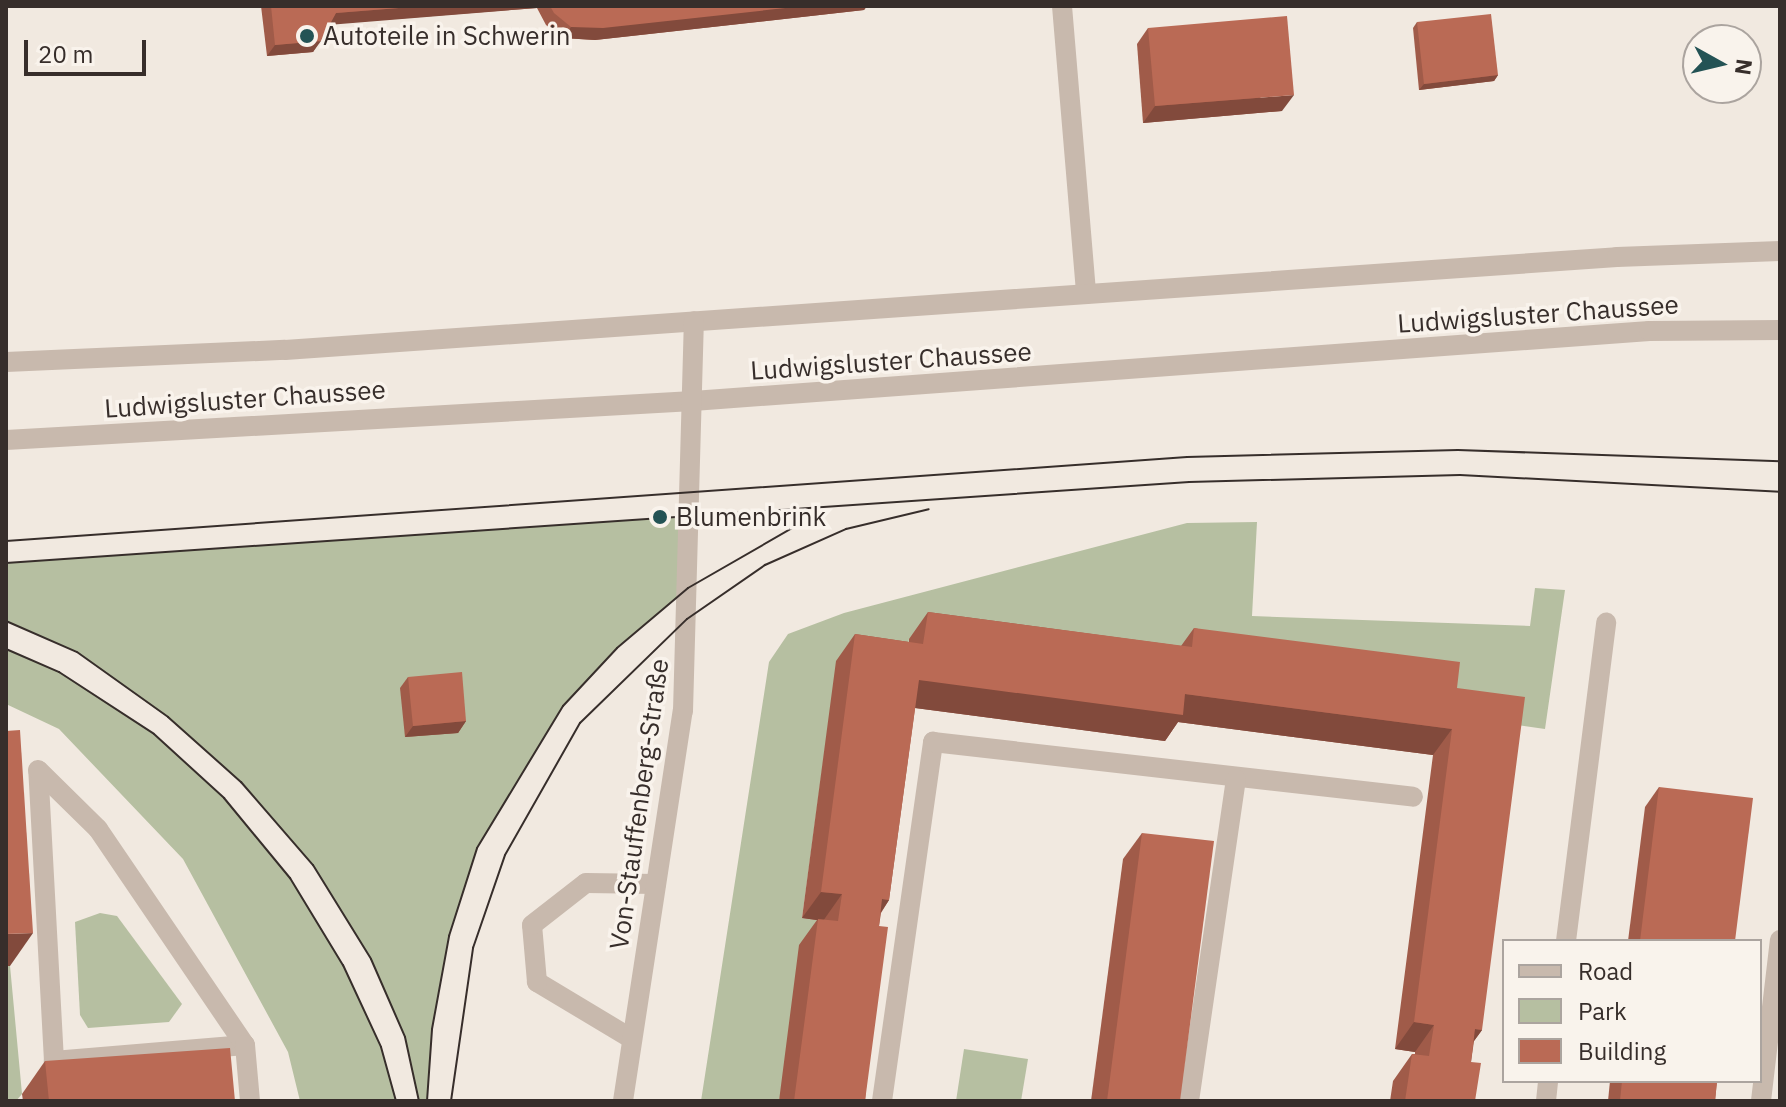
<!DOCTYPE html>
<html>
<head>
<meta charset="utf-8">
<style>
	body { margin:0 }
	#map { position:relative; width:1786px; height:1107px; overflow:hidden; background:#f1e9e0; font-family:"IBM Plex Sans",sans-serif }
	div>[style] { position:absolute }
	.green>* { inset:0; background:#b6bfa1 }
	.minor>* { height:20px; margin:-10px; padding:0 10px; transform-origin:10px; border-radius:10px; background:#c8b9ad }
	.tram>* { height:2px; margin:-1px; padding:0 1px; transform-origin:1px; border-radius:1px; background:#372e2b }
	.wall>* { inset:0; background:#a05b49 }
	.shaded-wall>* { inset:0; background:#824a3c }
	.building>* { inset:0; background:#ba6a55 }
	.dots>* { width:22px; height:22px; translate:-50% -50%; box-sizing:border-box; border:4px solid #f9f3ec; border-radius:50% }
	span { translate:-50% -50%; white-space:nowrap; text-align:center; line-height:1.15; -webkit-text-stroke:7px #f9f3ec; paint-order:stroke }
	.poi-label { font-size:26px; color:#372e2b }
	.left { translate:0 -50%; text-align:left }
	.street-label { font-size:26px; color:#372e2b }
	.frame { position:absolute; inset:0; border:8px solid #372e2b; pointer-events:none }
	.legend { position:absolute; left:1502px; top:939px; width:260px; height:144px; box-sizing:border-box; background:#f9f3ec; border:2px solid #aba49f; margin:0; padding:10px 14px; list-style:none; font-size:24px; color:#372e2b }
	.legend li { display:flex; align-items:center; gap:16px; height:40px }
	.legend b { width:40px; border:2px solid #aba49f }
	.north { position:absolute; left:1682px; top:24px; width:80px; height:80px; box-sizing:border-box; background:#f9f3ec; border:2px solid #aba49f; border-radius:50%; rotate:98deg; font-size:22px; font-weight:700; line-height:32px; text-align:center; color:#372e2b }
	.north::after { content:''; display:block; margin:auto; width:28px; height:36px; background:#245355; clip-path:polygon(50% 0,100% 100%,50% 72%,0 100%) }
	.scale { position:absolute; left:24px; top:40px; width:122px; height:36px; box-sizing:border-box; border:4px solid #372e2b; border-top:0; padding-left:10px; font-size:24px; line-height:28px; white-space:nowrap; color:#372e2b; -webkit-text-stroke:6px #f9f3ec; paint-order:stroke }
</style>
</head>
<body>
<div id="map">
	<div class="green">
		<i style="clip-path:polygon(690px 516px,688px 588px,617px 648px,563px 706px,477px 848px,449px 936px,432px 1029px,427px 1101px,419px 1101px,405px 1037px,371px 959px,313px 865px,241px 782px,167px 717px,77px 652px,6px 621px,6px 563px)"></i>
		<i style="clip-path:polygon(1257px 522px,1252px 616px,1530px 626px,1535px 588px,1565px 590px,1545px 729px,909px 639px,905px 671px,837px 661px,802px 918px,823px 921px,779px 1101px,701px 1101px,769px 662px,788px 634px,844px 613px,1187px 523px)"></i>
		<i style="clip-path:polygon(6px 649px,59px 672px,154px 734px,224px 798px,290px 878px,343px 965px,381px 1047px,396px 1101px,300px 1101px,288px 1052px,183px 859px,59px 729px,6px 704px)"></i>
		<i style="clip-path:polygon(100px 913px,117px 916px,182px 1004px,169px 1022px,88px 1028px,80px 1015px,75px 922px)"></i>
		<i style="clip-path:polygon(6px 966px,10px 966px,22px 1094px,16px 1101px,6px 1101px)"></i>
		<i style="clip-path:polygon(964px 1049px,1028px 1059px,1021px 1101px,956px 1101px)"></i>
	</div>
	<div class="minor">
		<i style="left:1062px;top:6px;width:289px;rotate:85.2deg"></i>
		<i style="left:6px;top:362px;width:279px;rotate:-2.5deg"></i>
		<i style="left:285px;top:350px;width:1335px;rotate:-3.99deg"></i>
		<i style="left:1617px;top:257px;width:163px;rotate:-2.1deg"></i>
		<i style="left:6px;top:440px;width:688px;rotate:-3.25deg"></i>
		<i style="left:693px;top:401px;width:959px;rotate:-4.19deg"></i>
		<i style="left:1649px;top:331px;width:131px;rotate:-0.4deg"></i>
		<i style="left:1566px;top:941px;width:321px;rotate:-82.8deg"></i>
		<i style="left:632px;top:1039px;width:111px;rotate:-149deg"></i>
		<i style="left:537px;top:982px;width:57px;rotate:-95deg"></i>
		<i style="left:532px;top:925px;width:68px;rotate:-37.9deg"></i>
		<i style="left:586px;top:883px;width:70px;rotate:0.8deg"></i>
		<i style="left:245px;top:1045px;width:192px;rotate:175.2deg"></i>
		<i style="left:54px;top:1061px;width:291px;rotate:-93.1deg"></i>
		<i style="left:38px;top:770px;width:84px;rotate:44.5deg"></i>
		<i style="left:98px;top:829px;width:261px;rotate:55.8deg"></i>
		<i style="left:245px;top:1045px;width:56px;rotate:84.9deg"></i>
		<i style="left:623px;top:1101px;width:395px;rotate:-81.3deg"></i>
		<i style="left:683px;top:711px;width:390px;rotate:-88.4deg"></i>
		<i style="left:882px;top:1101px;width:363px;rotate:-81.9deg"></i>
		<i style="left:933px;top:742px;width:483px;rotate:6.5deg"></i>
		<i style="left:1189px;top:1101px;width:325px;rotate:-81.7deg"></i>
		<i style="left:1546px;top:1101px;width:20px;rotate:-84deg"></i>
		<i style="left:1761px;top:1101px;width:162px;rotate:-83.3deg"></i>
	</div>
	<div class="tram">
		<i style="left:6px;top:541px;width:1184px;rotate:-4.07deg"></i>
		<i style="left:1187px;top:457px;width:271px;rotate:-1.5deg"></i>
		<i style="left:1458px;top:450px;width:322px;rotate:2deg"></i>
		<i style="left:6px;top:563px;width:1186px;rotate:-3.92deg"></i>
		<i style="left:1189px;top:482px;width:271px;rotate:-1.5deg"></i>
		<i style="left:1460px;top:475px;width:320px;rotate:3deg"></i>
		<i style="left:6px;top:621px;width:77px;rotate:23.6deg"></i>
		<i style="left:77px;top:652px;width:112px;rotate:35.5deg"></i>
		<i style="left:168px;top:717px;width:98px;rotate:41.7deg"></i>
		<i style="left:241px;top:782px;width:110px;rotate:49.1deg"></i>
		<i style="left:313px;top:865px;width:110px;rotate:58.3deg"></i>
		<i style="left:371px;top:959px;width:85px;rotate:66.4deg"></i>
		<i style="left:405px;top:1037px;width:66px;rotate:77.7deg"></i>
		<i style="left:6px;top:649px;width:58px;rotate:23.5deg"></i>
		<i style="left:59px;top:672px;width:113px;rotate:33.1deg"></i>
		<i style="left:154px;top:734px;width:95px;rotate:42.4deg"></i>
		<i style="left:224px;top:798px;width:104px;rotate:50.5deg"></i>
		<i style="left:290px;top:878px;width:102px;rotate:58.7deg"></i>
		<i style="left:343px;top:965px;width:90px;rotate:65.1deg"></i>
		<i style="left:381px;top:1047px;width:56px;rotate:74.5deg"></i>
		<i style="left:427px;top:1101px;width:72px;rotate:-86deg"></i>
		<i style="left:432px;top:1029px;width:95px;rotate:-79.6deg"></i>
		<i style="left:449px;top:936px;width:92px;rotate:-72.3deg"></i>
		<i style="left:477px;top:848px;width:166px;rotate:-58.8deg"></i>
		<i style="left:563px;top:706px;width:79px;rotate:-47deg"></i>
		<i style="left:617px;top:648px;width:93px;rotate:-40.2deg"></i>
		<i style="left:688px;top:588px;width:155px;rotate:-29.9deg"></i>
		<i style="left:451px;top:1101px;width:155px;rotate:-81.8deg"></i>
		<i style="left:473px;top:948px;width:98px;rotate:-71deg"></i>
		<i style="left:505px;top:855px;width:152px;rotate:-60.4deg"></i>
		<i style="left:580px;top:723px;width:149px;rotate:-44.2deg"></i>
		<i style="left:687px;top:619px;width:95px;rotate:-34.7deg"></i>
		<i style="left:765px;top:565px;width:89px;rotate:-24deg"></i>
		<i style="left:846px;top:529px;width:85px;rotate:-13.5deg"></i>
	</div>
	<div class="wall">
		<i style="clip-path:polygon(261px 6px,867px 6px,864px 10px,595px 40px,563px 38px,546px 25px,537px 8px,330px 24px,313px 52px,267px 56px)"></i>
		<i style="clip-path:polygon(1417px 22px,1498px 75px,1494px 81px,1419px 90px,1413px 28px)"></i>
		<i style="clip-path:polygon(1148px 28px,1282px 111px,1143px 123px,1137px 44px)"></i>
		<i style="clip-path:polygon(928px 612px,1181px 646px,1194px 628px,1457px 688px,1482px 1030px,1474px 1041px,1471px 1062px,1475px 1101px,1390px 1101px,1393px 1081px,1412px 1054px,1415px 1054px,1415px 1052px,1395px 1049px,1433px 755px,1178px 722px,1165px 741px,915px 708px,889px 900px,881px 913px,879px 926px,865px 1101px,779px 1101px,799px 945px,817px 920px,802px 918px,836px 661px,855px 634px,909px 642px,909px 639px)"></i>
		<i style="clip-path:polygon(408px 677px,466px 721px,458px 733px,405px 737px,400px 688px)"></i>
		<i style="clip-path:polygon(1659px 787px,1735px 941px,1628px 941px,1645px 807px)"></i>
		<i style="clip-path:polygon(1142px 833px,1180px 1101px,1091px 1101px,1123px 859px)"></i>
		<i style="clip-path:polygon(45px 1061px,235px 1101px,23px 1101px,22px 1094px)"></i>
		<i style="clip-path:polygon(1610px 1081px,1717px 1081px,1715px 1101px,1608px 1101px)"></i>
	</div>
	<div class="shaded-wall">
		<i style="clip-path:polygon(424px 6px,538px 6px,537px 8px,328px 25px,336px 13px)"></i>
		<i style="clip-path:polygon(804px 6px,867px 6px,864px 10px,595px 40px,563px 38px,571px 27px)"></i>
		<i style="clip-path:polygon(321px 41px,313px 52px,267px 56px,275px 45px)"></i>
		<i style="clip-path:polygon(1498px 75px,1494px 81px,1419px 90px,1424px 84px)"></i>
		<i style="clip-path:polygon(1294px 95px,1282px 111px,1143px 123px,1155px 106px)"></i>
		<i style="clip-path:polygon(919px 680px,1185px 694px,1452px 729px,1433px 755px,1178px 722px,1165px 741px,900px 706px)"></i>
		<i style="clip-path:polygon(466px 721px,458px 733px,405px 737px,413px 726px)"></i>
		<i style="clip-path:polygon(821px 892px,842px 894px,823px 921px,802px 918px)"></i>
		<i style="clip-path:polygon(882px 899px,889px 900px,871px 927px)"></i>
		<i style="clip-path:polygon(33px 933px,10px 966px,6px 966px,6px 934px)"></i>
		<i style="clip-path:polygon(1414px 1022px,1434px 1025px,1415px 1052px,1395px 1049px)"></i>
		<i style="clip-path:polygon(1475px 1029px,1482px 1030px,1463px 1056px)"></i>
	</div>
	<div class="building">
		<i style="clip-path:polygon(271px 6px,424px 6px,336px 13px,321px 41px,275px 45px)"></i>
		<i style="clip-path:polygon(550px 6px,804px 6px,603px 28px,571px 27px,554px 13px)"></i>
		<i style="clip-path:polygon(1491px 14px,1498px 75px,1424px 84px,1417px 22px)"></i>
		<i style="clip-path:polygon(1287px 16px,1294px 95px,1155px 106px,1148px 28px)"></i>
		<i style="clip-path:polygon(928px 612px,1192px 647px,1194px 628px,1460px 662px,1457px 688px,1525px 697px,1482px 1030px,1475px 1029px,1471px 1062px,1481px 1063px,1475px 1101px,1405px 1101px,1412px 1054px,1429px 1056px,1434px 1025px,1414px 1022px,1452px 729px,1185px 694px,1183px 715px,919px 680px,889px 900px,882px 899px,879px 926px,888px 927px,865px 1101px,794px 1101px,818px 919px,838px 921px,842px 894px,821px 892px,855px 634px,923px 644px)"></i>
		<i style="clip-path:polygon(462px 672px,466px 721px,413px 726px,408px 677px)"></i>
		<i style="clip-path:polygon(20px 730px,33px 933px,6px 934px,6px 731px)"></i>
		<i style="clip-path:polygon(1659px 787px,1753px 798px,1735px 941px,1640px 941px)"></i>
		<i style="clip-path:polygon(1142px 833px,1214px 841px,1180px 1101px,1107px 1101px)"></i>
		<i style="clip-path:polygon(230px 1048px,235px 1101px,49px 1101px,45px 1061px)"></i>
		<i style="clip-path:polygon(1622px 1081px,1717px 1081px,1715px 1101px,1620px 1101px)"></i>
	</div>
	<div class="dots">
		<i style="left:307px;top:36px;background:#245355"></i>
		<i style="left:660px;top:517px;background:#245355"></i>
	</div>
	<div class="poi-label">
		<span class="left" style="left:323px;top:36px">Autoteile in Schwerin</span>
		<span class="left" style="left:676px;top:517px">Blumenbrink</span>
	</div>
	<div class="street-label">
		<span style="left:1538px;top:314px;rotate:-4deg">Ludwigsluster Chaussee</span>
		<span style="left:891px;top:361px;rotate:-4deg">Ludwigsluster Chaussee</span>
		<span style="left:245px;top:399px;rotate:-4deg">Ludwigsluster Chaussee</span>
		<span style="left:639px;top:804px;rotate:-82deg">Von-Stauffenberg-Straße</span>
	</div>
	<div class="frame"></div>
	<ul class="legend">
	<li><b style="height:10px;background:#c8b9ad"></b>Road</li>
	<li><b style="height:22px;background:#b6bfa1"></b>Park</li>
	<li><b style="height:22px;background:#ba6a55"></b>Building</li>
	</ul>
	<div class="north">N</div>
	<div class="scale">20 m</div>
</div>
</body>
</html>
